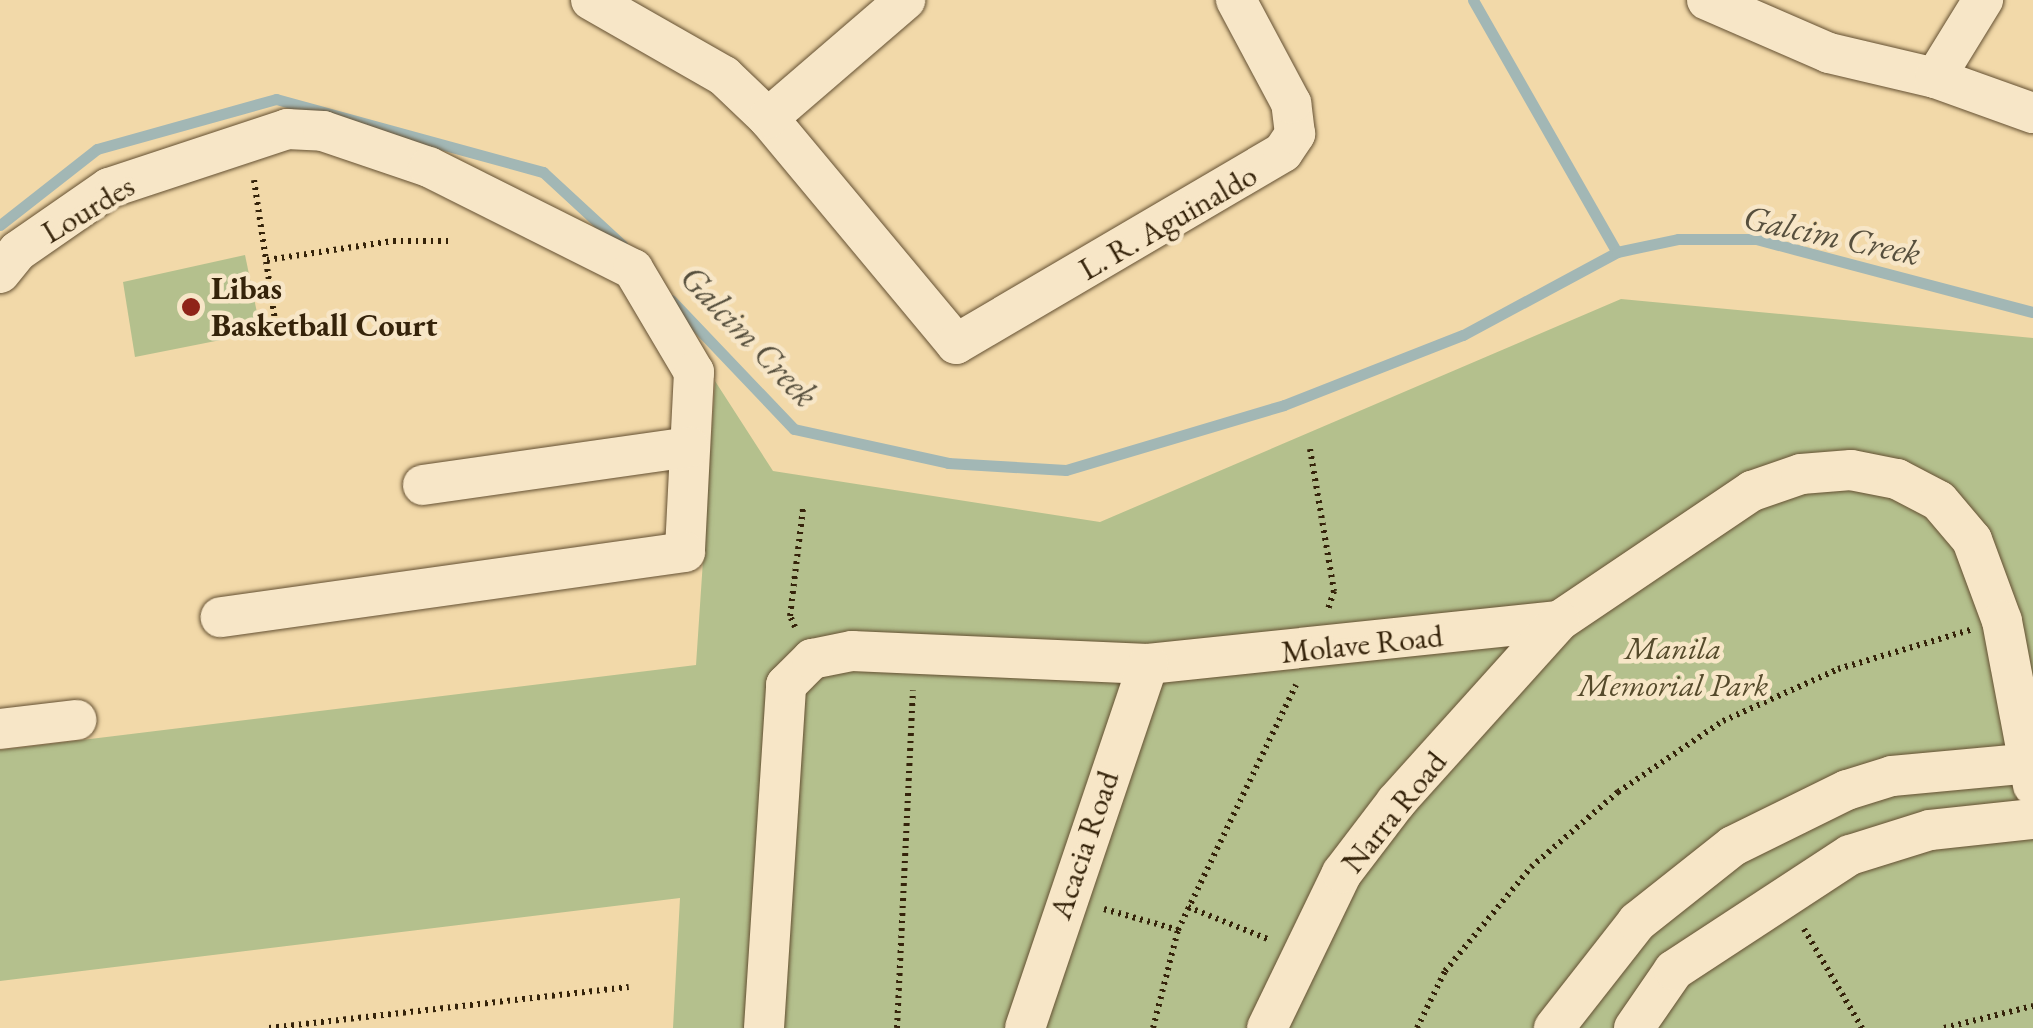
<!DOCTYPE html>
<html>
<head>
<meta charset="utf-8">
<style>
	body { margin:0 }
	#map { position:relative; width:2033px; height:1028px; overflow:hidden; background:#f2d9a9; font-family:"EB Garamond",serif }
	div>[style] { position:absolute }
	.green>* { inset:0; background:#b4c08d }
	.stream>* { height:11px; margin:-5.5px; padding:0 5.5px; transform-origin:5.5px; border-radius:5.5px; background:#a2b7b5 }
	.path>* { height:6px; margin-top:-3px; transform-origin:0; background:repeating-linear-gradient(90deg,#35230a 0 2.5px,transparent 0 7.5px) }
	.roads { filter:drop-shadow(0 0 2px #645032) drop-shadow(0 0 2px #645032) }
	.minor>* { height:40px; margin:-20px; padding:0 20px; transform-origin:20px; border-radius:20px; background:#f7e6c7 }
	.dots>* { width:28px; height:28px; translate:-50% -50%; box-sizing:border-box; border:5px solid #f7e6c7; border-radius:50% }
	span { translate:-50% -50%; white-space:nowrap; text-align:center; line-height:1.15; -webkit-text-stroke:9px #f7e6c7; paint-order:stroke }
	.street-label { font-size:32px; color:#35230a }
	.poi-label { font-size:32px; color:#35230a; font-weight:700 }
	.left { translate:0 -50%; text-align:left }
	.park-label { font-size:32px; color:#554a2b; font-style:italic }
	.water-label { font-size:35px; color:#564f3d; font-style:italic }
</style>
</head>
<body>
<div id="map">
	<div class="green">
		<i style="clip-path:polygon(245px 255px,261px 332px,135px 357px,123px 282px)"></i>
		<i style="clip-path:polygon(1621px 299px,2033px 338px,2033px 1028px,673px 1028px,680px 898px,0 981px,0 750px,696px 665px,715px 381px,773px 471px,1100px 522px)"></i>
	</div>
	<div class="stream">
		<i style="left:1473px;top:0;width:290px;rotate:60.3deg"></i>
		<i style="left:0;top:225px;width:123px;rotate:-38.1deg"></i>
		<i style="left:97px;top:149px;width:186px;rotate:-15.6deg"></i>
		<i style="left:276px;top:99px;width:277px;rotate:15.3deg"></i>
		<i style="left:543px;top:172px;width:108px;rotate:42.7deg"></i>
		<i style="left:671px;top:300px;width:178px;rotate:46.4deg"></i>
		<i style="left:794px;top:429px;width:158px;rotate:12.4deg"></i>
		<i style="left:948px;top:463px;width:118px;rotate:3.4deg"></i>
		<i style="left:1066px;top:470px;width:227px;rotate:-16.6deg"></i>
		<i style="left:1284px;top:405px;width:192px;rotate:-21.4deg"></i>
		<i style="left:1463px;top:335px;width:175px;rotate:-28.3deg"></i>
		<i style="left:1617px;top:252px;width:62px;rotate:-12deg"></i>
		<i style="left:1678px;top:239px;width:78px"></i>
		<i style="left:1756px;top:239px;width:286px;rotate:14.8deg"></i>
	</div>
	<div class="path">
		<i style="left:254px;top:180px;width:143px;rotate:81.5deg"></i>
		<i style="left:267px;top:260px;width:127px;rotate:-8.6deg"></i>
		<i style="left:393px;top:241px;width:57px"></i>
		<i style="left:1310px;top:449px;width:144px;rotate:80.4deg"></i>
		<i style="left:1334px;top:591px;width:20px;rotate:108deg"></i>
		<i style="left:795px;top:627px;width:12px;rotate:-114deg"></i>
		<i style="left:790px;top:616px;width:109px;rotate:-83.1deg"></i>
		<i style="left:1188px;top:907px;width:88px;rotate:21.9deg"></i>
		<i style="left:1104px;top:909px;width:77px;rotate:15.8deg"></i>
		<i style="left:1804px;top:929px;width:115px;rotate:59.6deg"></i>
		<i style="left:269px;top:1028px;width:362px;rotate:-6.5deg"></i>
		<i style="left:897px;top:1028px;width:338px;rotate:-87.3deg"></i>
		<i style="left:1153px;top:1028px;width:101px;rotate:-75.7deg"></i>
		<i style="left:1178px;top:930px;width:272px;rotate:-64.3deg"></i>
		<i style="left:1417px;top:1028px;width:64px;rotate:-63.8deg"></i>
		<i style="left:1445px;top:971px;width:135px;rotate:-50.4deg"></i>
		<i style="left:1531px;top:867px;width:115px;rotate:-40.8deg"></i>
		<i style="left:1618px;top:792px;width:127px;rotate:-34.1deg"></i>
		<i style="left:1723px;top:721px;width:126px;rotate:-24.3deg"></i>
		<i style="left:1838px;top:669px;width:138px;rotate:-16.5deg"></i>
		<i style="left:1944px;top:1028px;width:92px;rotate:-13.9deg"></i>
	</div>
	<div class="roads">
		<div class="minor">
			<i style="left:591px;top:0;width:153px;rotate:29.7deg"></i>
			<i style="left:724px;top:76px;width:61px;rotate:43.7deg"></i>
			<i style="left:768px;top:118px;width:294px;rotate:50.2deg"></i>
			<i style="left:956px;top:344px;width:379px;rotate:-30.4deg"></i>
			<i style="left:1283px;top:152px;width:22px;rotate:-56deg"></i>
			<i style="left:1295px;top:134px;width:31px;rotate:-97deg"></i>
			<i style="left:1291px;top:103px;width:117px;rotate:-118.1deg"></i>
			<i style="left:1707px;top:0;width:133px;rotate:23.5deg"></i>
			<i style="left:1829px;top:53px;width:109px;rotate:13.3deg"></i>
			<i style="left:1935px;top:78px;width:104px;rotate:19.7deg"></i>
			<i style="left:1935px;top:78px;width:92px;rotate:-58.4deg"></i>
			<i style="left:768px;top:118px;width:181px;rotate:-40.7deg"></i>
			<i style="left:0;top:273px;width:28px;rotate:-51deg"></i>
			<i style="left:18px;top:251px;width:111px;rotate:-34.7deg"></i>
			<i style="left:109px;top:188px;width:188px;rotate:-18.3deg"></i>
			<i style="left:287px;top:129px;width:36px;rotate:3deg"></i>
			<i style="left:323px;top:131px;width:112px;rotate:18.8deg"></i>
			<i style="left:429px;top:167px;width:228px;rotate:26.6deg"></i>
			<i style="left:633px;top:269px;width:120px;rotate:59.4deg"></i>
			<i style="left:694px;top:372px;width:180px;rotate:92.9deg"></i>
			<i style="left:685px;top:552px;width:469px;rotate:172deg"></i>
			<i style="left:423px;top:485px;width:269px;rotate:-8.1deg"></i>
			<i style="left:0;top:729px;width:77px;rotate:-6.8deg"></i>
			<i style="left:764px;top:1028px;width:344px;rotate:-86.3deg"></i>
			<i style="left:786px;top:685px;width:37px;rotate:-45deg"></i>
			<i style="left:812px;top:659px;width:41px;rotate:-11.3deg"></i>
			<i style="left:852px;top:651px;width:296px;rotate:2.5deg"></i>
			<i style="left:1148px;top:664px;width:413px;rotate:-6deg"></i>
			<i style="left:1559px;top:621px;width:233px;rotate:-34deg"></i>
			<i style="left:1752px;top:491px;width:52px;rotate:-19.1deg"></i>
			<i style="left:1801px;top:474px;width:50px;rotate:-4.6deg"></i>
			<i style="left:1851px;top:470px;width:47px;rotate:11.1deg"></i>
			<i style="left:1897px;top:479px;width:47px;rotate:27.6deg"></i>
			<i style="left:1939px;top:501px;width:51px;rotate:49.8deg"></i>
			<i style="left:1972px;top:540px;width:86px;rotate:69.7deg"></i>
			<i style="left:2002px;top:621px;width:167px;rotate:79.3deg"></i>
			<i style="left:1025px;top:1028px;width:384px;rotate:-71.3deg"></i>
			<i style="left:1267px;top:1028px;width:172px;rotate:-64.2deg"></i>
			<i style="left:1342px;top:873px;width:89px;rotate:-52.7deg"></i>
			<i style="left:1396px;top:802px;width:244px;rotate:-48deg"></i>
			<i style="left:1554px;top:1028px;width:135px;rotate:-51.9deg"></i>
			<i style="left:1637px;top:922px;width:122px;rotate:-38.4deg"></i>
			<i style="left:1733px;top:846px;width:127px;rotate:-26.2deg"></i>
			<i style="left:1847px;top:790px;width:47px;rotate:-17.3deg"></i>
			<i style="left:1892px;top:776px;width:142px;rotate:-5.3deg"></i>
			<i style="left:1634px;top:1028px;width:70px;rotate:-55.4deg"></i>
			<i style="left:1674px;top:970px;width:210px;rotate:-33.2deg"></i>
			<i style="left:1850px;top:855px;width:84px;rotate:-17.4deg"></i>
			<i style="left:1930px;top:830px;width:104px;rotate:-6.1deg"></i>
		</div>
	</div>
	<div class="dots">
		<i style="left:191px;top:307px;background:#8f2418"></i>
	</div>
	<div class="street-label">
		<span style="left:88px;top:209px;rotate:-31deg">Lourdes</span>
		<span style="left:1168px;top:222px;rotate:-30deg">L. R. Aguinaldo</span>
		<span style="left:1362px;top:644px;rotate:-6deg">Molave Road</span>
		<span style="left:1394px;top:812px;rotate:-51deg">Narra Road</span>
		<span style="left:1084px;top:845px;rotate:-71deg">Acacia Road</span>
	</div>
	<div class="poi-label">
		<span class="left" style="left:211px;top:307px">Libas<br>Basketball Court</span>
	</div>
	<div class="park-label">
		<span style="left:1673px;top:667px">Manila<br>Memorial Park</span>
	</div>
	<div class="water-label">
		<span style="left:1832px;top:235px;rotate:12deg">Galcim Creek</span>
		<span style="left:749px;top:336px;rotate:46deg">Galcim Creek</span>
	</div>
</div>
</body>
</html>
